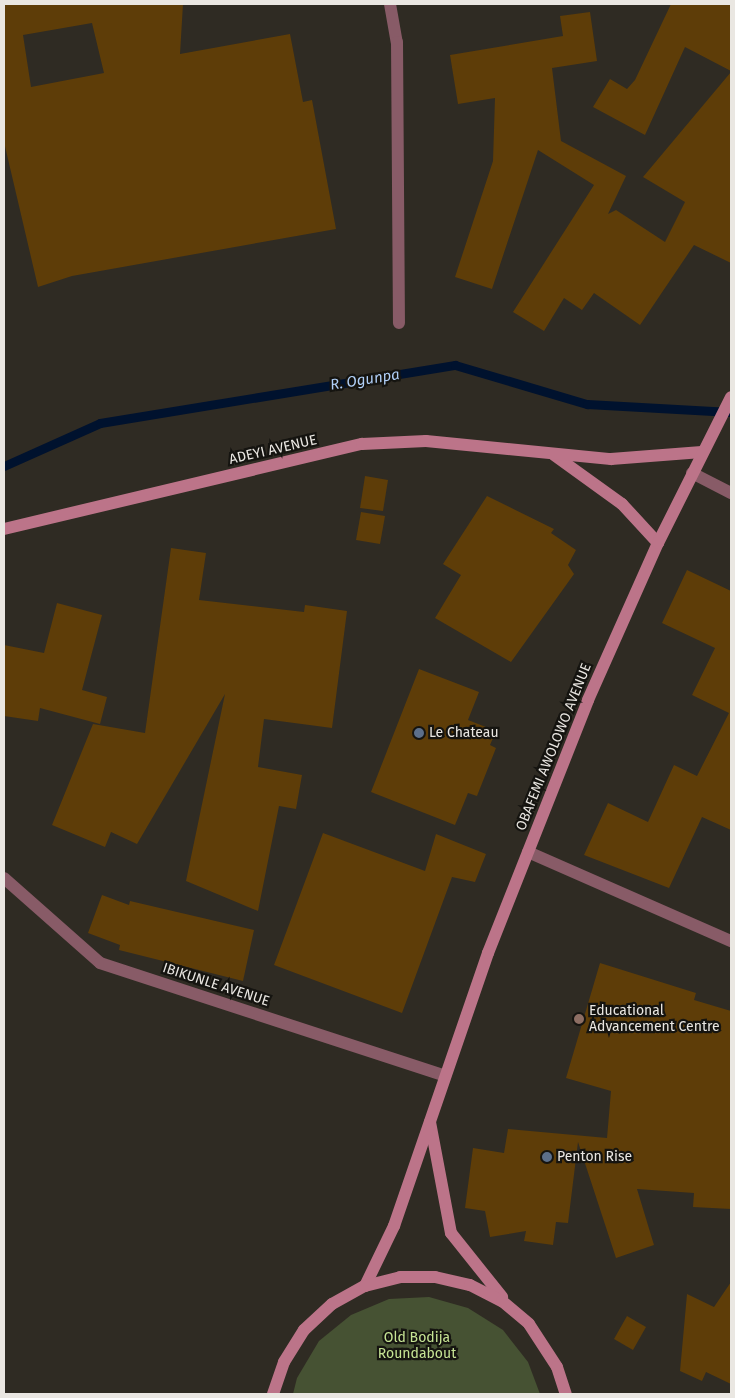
<!DOCTYPE html>
<html>
<head>
<meta charset="utf-8">
<style>
	body { margin:0 }
	#map { position:relative; width:735px; height:1398px; overflow:hidden; background:#2f2b23; font-family:"Fira Sans",sans-serif }
	div>[style] { position:absolute }
	.green>* { inset:0; background:#465233 }
	.stream>* { height:9px; margin:-4.5px; padding:0 4.5px; transform-origin:4.5px; border-radius:4.5px; background:#00122e }
	.building>* { inset:0; background:#5e3d08 }
	.street>* { height:12px; margin:-6px; padding:0 6px; transform-origin:6px; border-radius:6px; background:#885b67 }
	.secondary>* { height:12px; margin:-6px; padding:0 6px; transform-origin:6px; border-radius:6px; background:#bc7489 }
	.dots>* { width:14px; height:14px; translate:-50% -50%; box-sizing:border-box; border:2px solid #151410; border-radius:50% }
	span { translate:-50% -50%; white-space:nowrap; text-align:center; line-height:1.15; -webkit-text-stroke:4.5px #151410; paint-order:stroke }
	.street-label { font-size:14px; color:#eae7e2 }
	.poi-label { font-size:14px; color:#eae7e2 }
	.left { translate:0 -50%; text-align:left }
	.park-label { font-size:14px; color:#c6e494 }
	.water-label { font-size:15px; color:#b0cff7; font-style:italic }
	.frame { position:absolute; inset:0; border:5px solid #eae7e2; pointer-events:none }
</style>
</head>
<body>
<div id="map">
	<div class="green">
		<i style="clip-path:polygon(429px 1297px,468px 1308px,503px 1330px,528px 1362px,540px 1394px,293px 1394px,297px 1378px,319px 1341px,351px 1315px,389px 1299px)"></i>
	</div>
	<div class="stream">
		<i style="left:4px;top:466px;width:105px;rotate:-24.1deg"></i>
		<i style="left:100px;top:423px;width:360px;rotate:-9.3deg"></i>
		<i style="left:455px;top:365px;width:138px;rotate:16.5deg"></i>
		<i style="left:587px;top:404px;width:144px;rotate:3.2deg"></i>
	</div>
	<div class="building">
		<i style="clip-path:polygon(evenodd,4px 4px,183px 4px,180px 54px,290px 34px,303px 102px,312px 100px,336px 229px,72px 276px,38px 287px,4px 142px,4px 4px,92px 23px,104px 73px,31px 87px,23px 35px,92px 23px)"></i>
		<i style="clip-path:polygon(671px 4px,731px 4px,731px 71px,685px 47px,645px 135px,593px 107px,610px 79px,627px 89px,635px 80px)"></i>
		<i style="clip-path:polygon(590px 12px,597px 61px,552px 68px,561px 141px,626px 176px,608px 214px,616px 210px,665px 242px,685px 202px,643px 177px,731px 72px,731px 263px,694px 245px,640px 325px,594px 293px,582px 310px,564px 298px,544px 331px,513px 312px,594px 185px,538px 150px,492px 289px,455px 277px,493px 161px,495px 98px,458px 104px,450px 55px,563px 36px,560px 16px)"></i>
		<i style="clip-path:polygon(365px 476px,388px 480px,383px 511px,360px 508px)"></i>
		<i style="clip-path:polygon(487px 496px,554px 529px,551px 533px,576px 550px,568px 565px,574px 574px,511px 662px,435px 618px,461px 575px,443px 564px)"></i>
		<i style="clip-path:polygon(361px 512px,385px 516px,380px 544px,356px 540px)"></i>
		<i style="clip-path:polygon(171px 548px,206px 553px,199px 600px,304px 612px,305px 605px,347px 611px,332px 728px,264px 719px,258px 767px,302px 775px,296px 809px,279px 806px,258px 911px,186px 881px,225px 694px,137px 844px,111px 832px,105px 847px,52px 825px,93px 724px,145px 733px)"></i>
		<i style="clip-path:polygon(687px 570px,731px 591px,731px 830px,702px 817px,669px 888px,584px 855px,608px 803px,648px 822px,674px 765px,697px 776px,729px 713px,692px 695px,715px 648px,662px 623px)"></i>
		<i style="clip-path:polygon(57px 603px,102px 615px,82px 690px,107px 697px,100px 724px,40px 708px,38px 721px,4px 716px,4px 645px,44px 653px)"></i>
		<i style="clip-path:polygon(419px 669px,479px 692px,468px 720px,496px 731px,490px 745px,496px 748px,477px 796px,468px 793px,455px 825px,371px 792px)"></i>
		<i style="clip-path:polygon(323px 833px,425px 871px,436px 834px,486px 854px,475px 882px,452px 877px,402px 1013px,274px 965px)"></i>
		<i style="clip-path:polygon(102px 895px,129px 905px,130px 901px,254px 930px,243px 981px,119px 950px,120px 945px,88px 933px)"></i>
		<i style="clip-path:polygon(600px 963px,696px 993px,694px 1000px,731px 1011px,731px 1209px,693px 1207px,694px 1193px,637px 1189px,654px 1245px,616px 1258px,578px 1142px,568px 1223px,556px 1222px,553px 1245px,524px 1241px,526px 1231px,490px 1237px,485px 1211px,465px 1208px,473px 1148px,504px 1153px,508px 1129px,607px 1138px,611px 1091px,566px 1078px)"></i>
		<i style="clip-path:polygon(731px 1282px,731px 1384px,706px 1372px,702px 1381px,680px 1371px,687px 1294px,714px 1307px)"></i>
		<i style="clip-path:polygon(627px 1316px,646px 1327px,633px 1350px,614px 1339px)"></i>
	</div>
	<div class="street">
		<i style="left:390px;top:4px;width:39px;rotate:80deg"></i>
		<i style="left:397px;top:42px;width:281px;rotate:89.6deg"></i>
		<i style="left:692px;top:473px;width:44px;rotate:27.1deg"></i>
		<i style="left:528px;top:852px;width:222px;rotate:23.7deg"></i>
		<i style="left:4px;top:878px;width:128px;rotate:41.5deg"></i>
		<i style="left:100px;top:963px;width:363px;rotate:18.1deg"></i>
	</div>
	<div class="secondary">
		<i style="left:554px;top:455px;width:84px;rotate:35.8deg"></i>
		<i style="left:622px;top:504px;width:53px;rotate:47.3deg"></i>
		<i style="left:4px;top:529px;width:368px;rotate:-13.4deg"></i>
		<i style="left:362px;top:444px;width:64px;rotate:-2.7deg"></i>
		<i style="left:426px;top:441px;width:186px;rotate:5.6deg"></i>
		<i style="left:611px;top:459px;width:91px;rotate:-4.4deg"></i>
		<i style="left:430px;top:1122px;width:113px;rotate:79.3deg"></i>
		<i style="left:451px;top:1233px;width:82px;rotate:51.4deg"></i>
		<i style="left:365px;top:1286px;width:67px;rotate:-64.2deg"></i>
		<i style="left:394px;top:1226px;width:289px;rotate:-71deg"></i>
		<i style="left:488px;top:953px;width:272px;rotate:-68.4deg"></i>
		<i style="left:588px;top:700px;width:172px;rotate:-66deg"></i>
		<i style="left:658px;top:543px;width:163px;rotate:-63.4deg"></i>
		<i style="left:273px;top:1394px;width:34px;rotate:-71deg"></i>
		<i style="left:284px;top:1362px;width:38px;rotate:-58deg"></i>
		<i style="left:304px;top:1330px;width:38px;rotate:-43deg"></i>
		<i style="left:332px;top:1304px;width:38px;rotate:-29deg"></i>
		<i style="left:365px;top:1286px;width:36px;rotate:-14deg"></i>
		<i style="left:400px;top:1277px;width:35px"></i>
		<i style="left:435px;top:1277px;width:36px;rotate:13deg"></i>
		<i style="left:470px;top:1285px;width:36px;rotate:27deg"></i>
		<i style="left:502px;top:1301px;width:35px;rotate:40deg"></i>
		<i style="left:529px;top:1324px;width:51px;rotate:56.9deg"></i>
		<i style="left:557px;top:1367px;width:28px;rotate:72deg"></i>
	</div>
	<div class="dots">
		<i style="left:419px;top:733px;background:#5c6f8a"></i>
		<i style="left:579px;top:1019px;background:#8d6e63"></i>
		<i style="left:547px;top:1157px;background:#5c6f8a"></i>
	</div>
	<div class="street-label">
		<span style="left:273px;top:450px;rotate:-13deg">ADEYI AVENUE</span>
		<span style="left:554px;top:747px;rotate:-68deg">OBAFEMI AWOLOWO AVENUE</span>
		<span style="left:216px;top:985px;rotate:18deg">IBIKUNLE AVENUE</span>
	</div>
	<div class="poi-label">
		<span class="left" style="left:429px;top:733px">Le Chateau</span>
		<span class="left" style="left:589px;top:1019px">Educational<br>Advancement Centre</span>
		<span class="left" style="left:557px;top:1157px">Penton Rise</span>
	</div>
	<div class="park-label">
		<span style="left:417px;top:1346px">Old Bodija<br>Roundabout</span>
	</div>
	<div class="water-label">
		<span style="left:365px;top:380px;rotate:-9deg">R. Ogunpa</span>
	</div>
	<div class="frame"></div>
</div>
</body>
</html>
